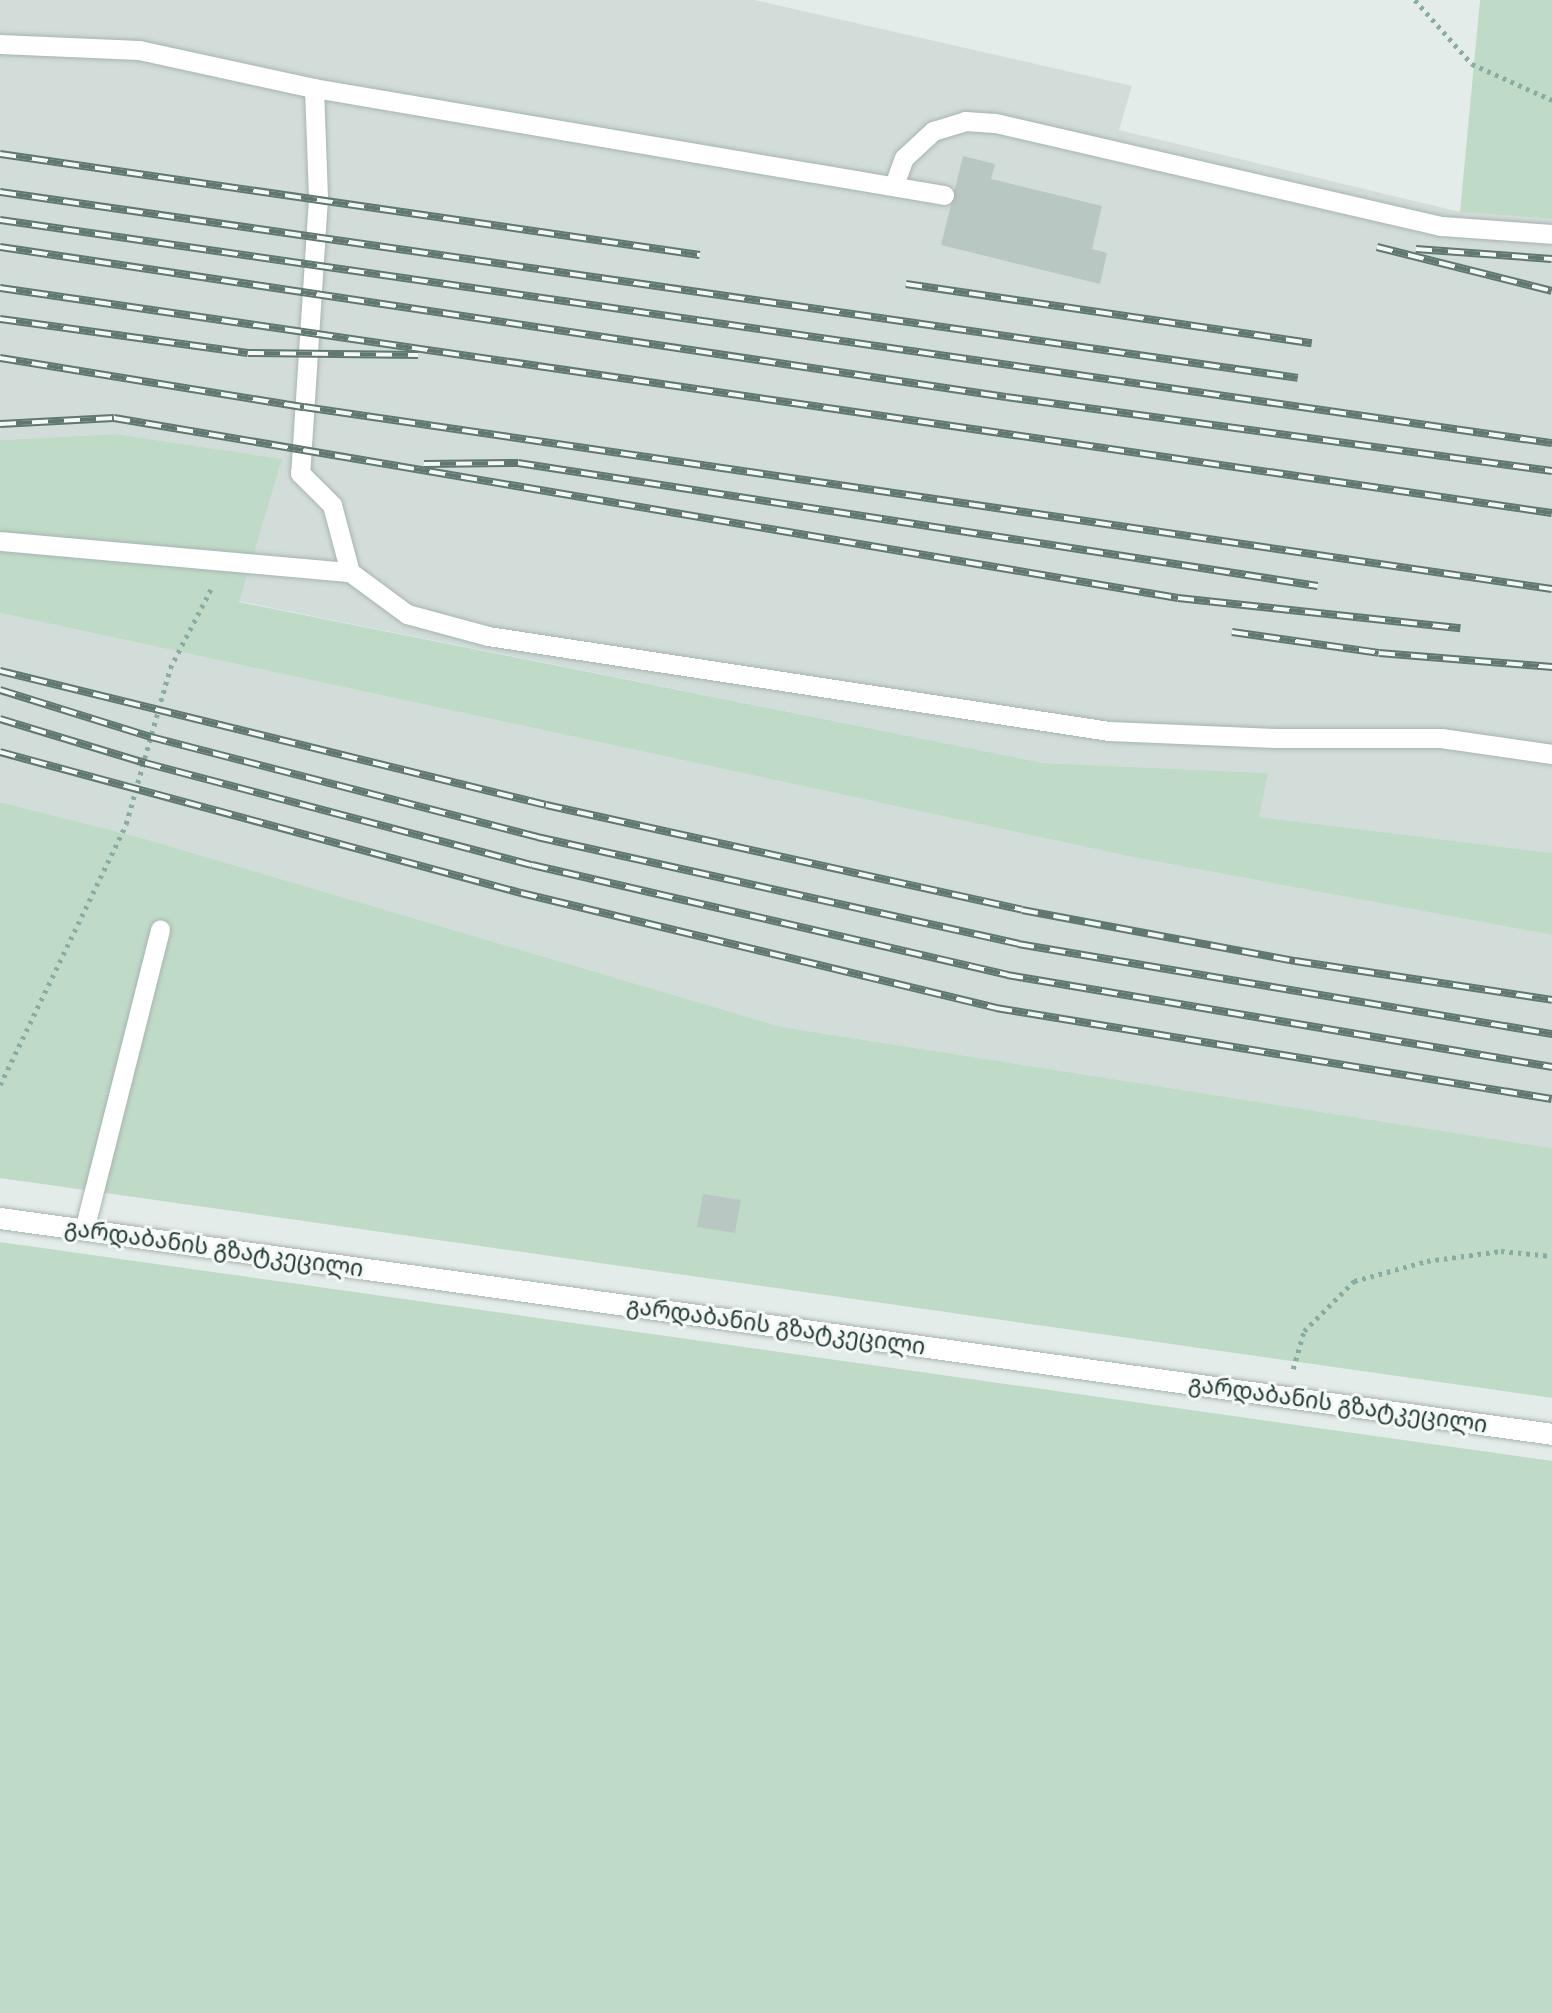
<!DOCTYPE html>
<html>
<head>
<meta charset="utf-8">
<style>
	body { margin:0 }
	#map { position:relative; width:1552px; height:2013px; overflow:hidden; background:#e4ece9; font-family:Quicksand,"Noto Sans Georgian",sans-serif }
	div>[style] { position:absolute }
	.built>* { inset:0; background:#d2dcd8 }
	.green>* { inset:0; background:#bfdbc8 }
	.building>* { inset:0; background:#b9c7c2 }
	.path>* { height:4.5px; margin-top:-2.25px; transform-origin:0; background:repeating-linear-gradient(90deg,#87ada3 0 3.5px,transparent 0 8.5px) }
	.roads { filter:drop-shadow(0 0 2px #a7b4b0) drop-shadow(0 0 2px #a7b4b0) }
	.service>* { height:19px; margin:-9.5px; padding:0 9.5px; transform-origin:9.5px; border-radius:9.5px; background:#fff }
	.secondary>* { height:21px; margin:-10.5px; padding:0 10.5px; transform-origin:10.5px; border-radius:10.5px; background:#fff }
	.rail>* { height:8px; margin-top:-4px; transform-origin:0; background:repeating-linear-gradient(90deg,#f4f9f7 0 16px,#607772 0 32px); box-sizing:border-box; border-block:2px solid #607772 }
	span { translate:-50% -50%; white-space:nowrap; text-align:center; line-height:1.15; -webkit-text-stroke:6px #f4f9f7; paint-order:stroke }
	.street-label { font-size:23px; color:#253c37 }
</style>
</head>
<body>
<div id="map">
	<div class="built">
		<i style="clip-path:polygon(0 0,754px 0,1132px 86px,1119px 130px,1460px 212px,1552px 219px,1552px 853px,1258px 817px,1267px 773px,1044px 763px,238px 601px,281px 459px,116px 434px,0 440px)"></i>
		<i style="clip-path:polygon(0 613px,1132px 857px,1552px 935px,1552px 1148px,782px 1027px,142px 838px,0 802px)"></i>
	</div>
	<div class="green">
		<i style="clip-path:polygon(1480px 0,1552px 0,1552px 219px,1460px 212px)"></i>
		<i style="clip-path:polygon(116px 434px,282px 459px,239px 602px,1044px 763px,1268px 773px,1259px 817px,1552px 853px,1552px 935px,1132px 857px,0 613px,0 440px)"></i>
		<i style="clip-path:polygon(0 802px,142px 838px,782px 1027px,1552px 1148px,1552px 1398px,0 1178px)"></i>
		<i style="clip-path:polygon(0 1242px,1552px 1461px,1552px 2013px,0 2013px)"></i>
	</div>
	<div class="building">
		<i style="clip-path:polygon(963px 156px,995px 164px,991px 179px,1102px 206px,1092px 249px,1107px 253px,1100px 284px,941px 245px)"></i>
		<i style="clip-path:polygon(703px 1194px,741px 1200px,735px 1233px,697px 1227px)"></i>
	</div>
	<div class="path">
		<i style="left:1415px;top:0;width:86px;rotate:48.3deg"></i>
		<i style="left:1472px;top:64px;width:88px;rotate:24.2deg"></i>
		<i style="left:0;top:1085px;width:290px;rotate:-64.2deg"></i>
		<i style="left:126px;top:824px;width:162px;rotate:-74.2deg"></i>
		<i style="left:170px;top:668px;width:89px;rotate:-62.6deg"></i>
		<i style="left:1293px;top:1369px;width:40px;rotate:-74deg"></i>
		<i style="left:1304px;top:1331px;width:71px;rotate:-45deg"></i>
		<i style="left:1354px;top:1281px;width:76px;rotate:-15.3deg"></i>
		<i style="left:1427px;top:1261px;width:75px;rotate:-7.7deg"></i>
		<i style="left:1501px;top:1251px;width:51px;rotate:5.6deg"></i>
	</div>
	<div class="roads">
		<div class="service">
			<i style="left:0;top:44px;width:139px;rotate:2.5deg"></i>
			<i style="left:139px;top:50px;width:179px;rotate:12.3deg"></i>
			<i style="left:314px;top:88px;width:639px;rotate:9.64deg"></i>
			<i style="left:314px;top:88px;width:110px;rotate:87.9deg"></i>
			<i style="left:318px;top:198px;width:276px;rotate:93.7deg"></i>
			<i style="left:300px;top:473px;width:45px;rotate:45deg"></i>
			<i style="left:332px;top:505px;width:69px;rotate:75deg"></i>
			<i style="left:350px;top:572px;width:71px;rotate:36.4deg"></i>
			<i style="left:407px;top:614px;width:84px;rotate:15.2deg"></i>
			<i style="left:488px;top:636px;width:628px;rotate:8.7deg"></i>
			<i style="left:1109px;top:731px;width:166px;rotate:2.4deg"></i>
			<i style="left:1275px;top:738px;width:166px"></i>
			<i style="left:1441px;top:738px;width:112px;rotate:8.2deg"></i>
			<i style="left:894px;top:185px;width:29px;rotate:-70deg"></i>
			<i style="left:904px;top:158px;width:40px;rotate:-43deg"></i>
			<i style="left:933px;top:131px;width:34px;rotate:-17deg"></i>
			<i style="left:965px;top:121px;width:30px;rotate:4deg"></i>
			<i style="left:995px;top:123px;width:458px;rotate:13deg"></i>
			<i style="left:1441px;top:226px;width:111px;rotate:4.1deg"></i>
			<i style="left:0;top:541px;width:351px;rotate:5.1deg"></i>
			<i style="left:84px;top:1230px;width:310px;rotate:-75.8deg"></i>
		</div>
		<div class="secondary">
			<i style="left:0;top:1218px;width:1567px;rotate:7.92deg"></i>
		</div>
	</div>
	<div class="rail">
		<i style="left:0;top:154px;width:707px;rotate:8.21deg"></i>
		<i style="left:0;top:192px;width:1311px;rotate:8.15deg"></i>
		<i style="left:0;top:220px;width:1568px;rotate:8.18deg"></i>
		<i style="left:0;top:247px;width:1017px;rotate:8.48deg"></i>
		<i style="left:1006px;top:397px;width:551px;rotate:7.72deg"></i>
		<i style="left:1377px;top:247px;width:180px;rotate:14.1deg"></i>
		<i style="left:1416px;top:249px;width:136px;rotate:4.2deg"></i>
		<i style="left:906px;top:284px;width:410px;rotate:8.3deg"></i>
		<i style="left:0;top:288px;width:1568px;rotate:8.25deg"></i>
		<i style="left:0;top:319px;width:250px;rotate:7.8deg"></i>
		<i style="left:248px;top:353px;width:170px;rotate:0.7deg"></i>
		<i style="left:0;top:358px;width:308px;rotate:9.2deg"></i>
		<i style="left:304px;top:407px;width:1261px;rotate:8.3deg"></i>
		<i style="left:0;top:424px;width:114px;rotate:-3deg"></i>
		<i style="left:114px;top:418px;width:1079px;rotate:9.6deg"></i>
		<i style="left:1178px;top:598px;width:284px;rotate:6.1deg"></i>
		<i style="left:424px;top:464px;width:94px;rotate:-0.6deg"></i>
		<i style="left:518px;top:463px;width:809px;rotate:8.74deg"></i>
		<i style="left:1232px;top:632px;width:148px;rotate:8.1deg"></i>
		<i style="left:1379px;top:653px;width:174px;rotate:4.6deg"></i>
		<i style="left:0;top:671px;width:562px;rotate:13.79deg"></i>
		<i style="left:546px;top:805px;width:487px;rotate:12.4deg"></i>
		<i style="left:1022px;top:910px;width:278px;rotate:10.6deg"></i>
		<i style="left:1295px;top:961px;width:260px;rotate:8.6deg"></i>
		<i style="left:0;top:690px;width:158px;rotate:17.3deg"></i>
		<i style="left:151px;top:737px;width:399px;rotate:14.5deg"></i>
		<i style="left:537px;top:837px;width:493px;rotate:12.5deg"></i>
		<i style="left:1018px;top:944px;width:542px;rotate:9.57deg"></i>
		<i style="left:0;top:719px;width:152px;rotate:16.9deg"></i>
		<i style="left:145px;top:763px;width:400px;rotate:14.8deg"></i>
		<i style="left:532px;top:865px;width:488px;rotate:13deg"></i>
		<i style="left:1007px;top:975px;width:553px;rotate:9.58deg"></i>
		<i style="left:0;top:752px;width:540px;rotate:15.14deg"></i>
		<i style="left:521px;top:893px;width:489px;rotate:13.6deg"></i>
		<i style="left:996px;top:1008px;width:563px;rotate:9.3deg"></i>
	</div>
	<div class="street-label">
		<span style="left:214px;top:1248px;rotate:8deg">გარდაბანის გზატკეცილი</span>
		<span style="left:776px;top:1326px;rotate:8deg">გარდაბანის გზატკეცილი</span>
		<span style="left:1338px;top:1404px;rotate:8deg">გარდაბანის გზატკეცილი</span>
	</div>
</div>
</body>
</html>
